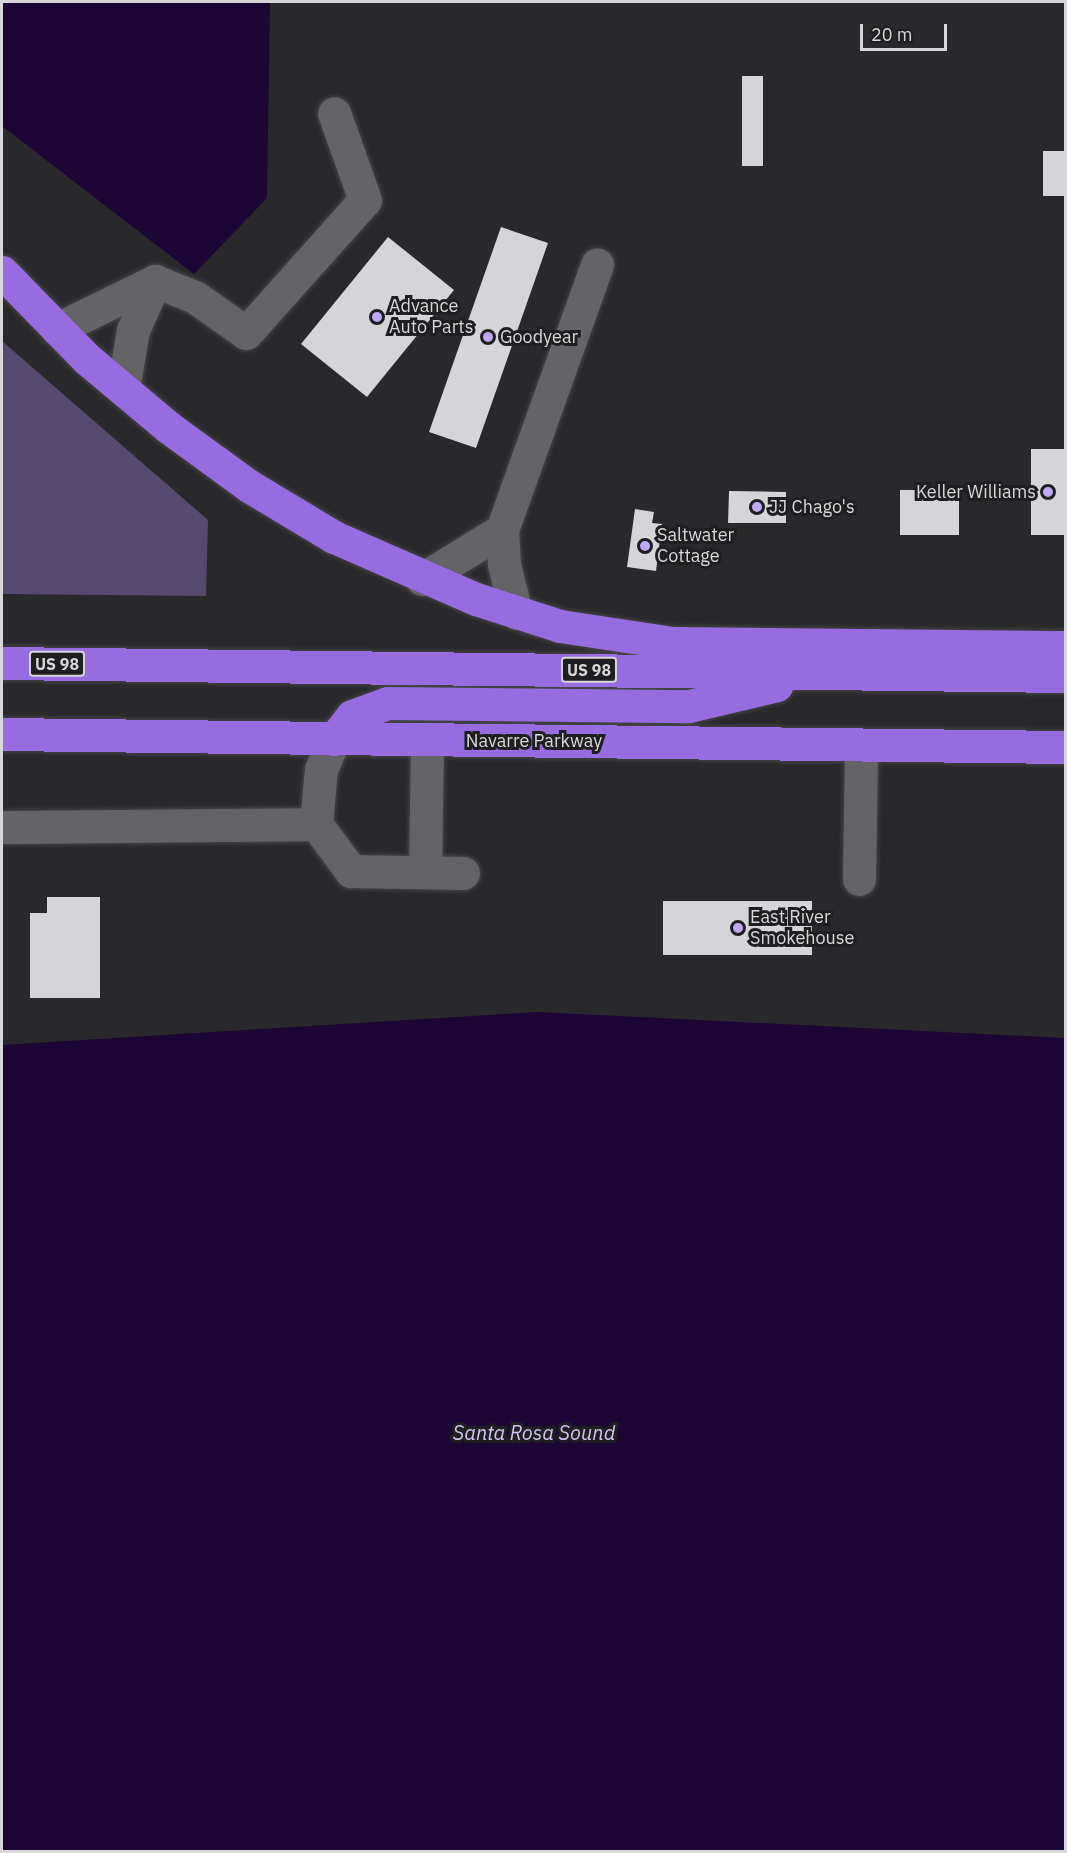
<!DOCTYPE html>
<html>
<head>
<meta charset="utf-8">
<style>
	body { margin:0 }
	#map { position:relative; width:1067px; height:1853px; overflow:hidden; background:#29282b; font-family:"IBM Plex Sans",sans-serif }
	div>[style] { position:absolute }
	.green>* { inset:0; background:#564a71 }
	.water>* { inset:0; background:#1b0636 }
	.building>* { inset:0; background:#d5d4d8 }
	.roads { filter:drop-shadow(0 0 2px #454446) drop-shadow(0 0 2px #454446) }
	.minor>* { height:33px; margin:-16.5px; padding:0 16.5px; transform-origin:16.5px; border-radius:16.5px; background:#646366 }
	.highway>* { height:33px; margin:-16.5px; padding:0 16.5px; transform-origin:16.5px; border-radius:16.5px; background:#966ce0 }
	.dots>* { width:16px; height:16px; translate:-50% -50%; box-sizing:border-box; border:3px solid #1f1f21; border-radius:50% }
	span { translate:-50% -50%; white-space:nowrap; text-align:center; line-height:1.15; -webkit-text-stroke:6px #1f1f21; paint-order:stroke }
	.shield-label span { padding:2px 4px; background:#1f1f21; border:2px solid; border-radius:4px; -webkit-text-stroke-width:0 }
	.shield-label { font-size:16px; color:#d7d7d9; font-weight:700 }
	.poi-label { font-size:18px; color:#d7d7d9 }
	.left { translate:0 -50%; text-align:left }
	.right { translate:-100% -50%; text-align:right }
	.street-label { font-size:18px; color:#d7d7d9 }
	.water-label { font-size:20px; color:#d1c3f5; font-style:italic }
	.frame { position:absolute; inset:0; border:3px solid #d7d7d9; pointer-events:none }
	.scale { position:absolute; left:860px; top:24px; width:87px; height:27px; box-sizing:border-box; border:3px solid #d7d7d9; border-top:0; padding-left:8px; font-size:18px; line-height:21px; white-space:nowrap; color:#d7d7d9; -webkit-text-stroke:4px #1f1f21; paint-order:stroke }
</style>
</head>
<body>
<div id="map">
	<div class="green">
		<i style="clip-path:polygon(2px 341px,208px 520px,206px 596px,2px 594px)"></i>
	</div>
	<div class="water">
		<i style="clip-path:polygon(2px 2px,270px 2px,267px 198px,194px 274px,2px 126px)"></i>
		<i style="clip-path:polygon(537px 1012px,1065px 1038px,1065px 1851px,2px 1851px,2px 1045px)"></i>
	</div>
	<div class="building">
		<i style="clip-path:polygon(742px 76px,763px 76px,763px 166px,742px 166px)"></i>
		<i style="clip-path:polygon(1043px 151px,1066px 151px,1066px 196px,1043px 196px)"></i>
		<i style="clip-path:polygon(501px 227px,548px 243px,476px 448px,429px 432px)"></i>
		<i style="clip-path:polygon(388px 237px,454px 290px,367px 397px,301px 344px)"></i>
		<i style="clip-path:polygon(1031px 449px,1066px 449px,1066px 535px,1031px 535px)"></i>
		<i style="clip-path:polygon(900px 490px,959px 490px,959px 535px,900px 535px)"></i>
		<i style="clip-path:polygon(729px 491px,786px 492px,786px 523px,728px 523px)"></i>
		<i style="clip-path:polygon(635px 509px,654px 512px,652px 523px,662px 524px,656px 571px,627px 567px)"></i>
		<i style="clip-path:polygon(47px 897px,100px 897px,100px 998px,30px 998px,30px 913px,47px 913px)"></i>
		<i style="clip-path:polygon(663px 901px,812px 901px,812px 955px,663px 955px)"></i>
	</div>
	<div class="roads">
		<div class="minor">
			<i style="left:155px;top:281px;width:43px;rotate:21.8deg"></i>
			<i style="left:195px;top:297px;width:62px;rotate:35.2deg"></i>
			<i style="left:246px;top:333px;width:178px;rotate:-48.2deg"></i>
			<i style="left:365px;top:200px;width:92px;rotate:-109.6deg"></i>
			<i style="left:57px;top:329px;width:109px;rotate:-26.1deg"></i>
			<i style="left:155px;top:281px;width:54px;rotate:114.2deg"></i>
			<i style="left:133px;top:330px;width:60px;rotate:99.6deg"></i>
			<i style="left:422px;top:579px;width:94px;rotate:-31.5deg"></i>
			<i style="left:516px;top:613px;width:50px;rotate:-103.8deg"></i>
			<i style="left:504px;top:564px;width:34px;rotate:-93deg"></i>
			<i style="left:502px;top:530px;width:282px;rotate:-70.3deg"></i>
			<i style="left:334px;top:739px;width:33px;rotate:113deg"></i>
			<i style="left:321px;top:769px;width:55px;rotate:95.2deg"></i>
			<i style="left:316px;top:824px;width:59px;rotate:53.3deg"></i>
			<i style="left:351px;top:871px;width:112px;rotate:1deg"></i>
			<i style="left:2px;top:827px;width:314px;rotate:-0.5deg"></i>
			<i style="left:425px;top:872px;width:132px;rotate:-89.1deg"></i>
			<i style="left:859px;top:879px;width:134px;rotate:-89.1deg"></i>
		</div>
		<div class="highway">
			<i style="left:2px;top:272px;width:122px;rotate:45.7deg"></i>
			<i style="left:87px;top:359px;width:106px;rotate:40deg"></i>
			<i style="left:168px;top:427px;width:100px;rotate:36.1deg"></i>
			<i style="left:249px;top:486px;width:99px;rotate:31deg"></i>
			<i style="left:334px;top:537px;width:155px;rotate:23.6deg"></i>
			<i style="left:476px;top:599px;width:88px;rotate:17.8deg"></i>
			<i style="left:560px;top:626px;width:114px;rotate:8.6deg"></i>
			<i style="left:673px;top:643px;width:393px;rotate:0.6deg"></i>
			<i style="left:2px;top:663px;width:1064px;rotate:0.7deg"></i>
			<i style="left:2px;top:734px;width:1064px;rotate:0.7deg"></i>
			<i style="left:334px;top:739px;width:29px;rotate:-52deg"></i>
			<i style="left:352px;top:716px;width:38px;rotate:-20deg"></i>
			<i style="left:388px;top:703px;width:301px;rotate:0.6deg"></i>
			<i style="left:689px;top:706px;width:90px;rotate:-13.4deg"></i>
		</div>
	</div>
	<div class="dots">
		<i style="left:377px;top:317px;background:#bfa8f4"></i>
		<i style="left:488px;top:337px;background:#bfa8f4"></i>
		<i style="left:1048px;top:492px;background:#bfa8f4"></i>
		<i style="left:757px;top:507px;background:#bfa8f4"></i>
		<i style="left:645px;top:546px;background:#bfa8f4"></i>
		<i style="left:738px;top:928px;background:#bfa8f4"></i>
	</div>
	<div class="shield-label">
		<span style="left:57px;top:664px">US 98</span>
		<span style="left:589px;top:670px">US 98</span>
	</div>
	<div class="poi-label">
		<span class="left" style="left:389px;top:317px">Advance<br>Auto Parts</span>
		<span class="left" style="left:500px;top:337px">Goodyear</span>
		<span class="right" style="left:1036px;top:492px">Keller Williams</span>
		<span class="left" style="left:769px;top:507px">JJ Chago's</span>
		<span class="left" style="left:657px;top:546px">Saltwater<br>Cottage</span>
		<span class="left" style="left:750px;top:928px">East River<br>Smokehouse</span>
	</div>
	<div class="street-label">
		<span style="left:534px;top:741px">Navarre Parkway</span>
	</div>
	<div class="water-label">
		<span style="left:534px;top:1432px">Santa Rosa Sound</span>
	</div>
	<div class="frame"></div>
	<div class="scale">20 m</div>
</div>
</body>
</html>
